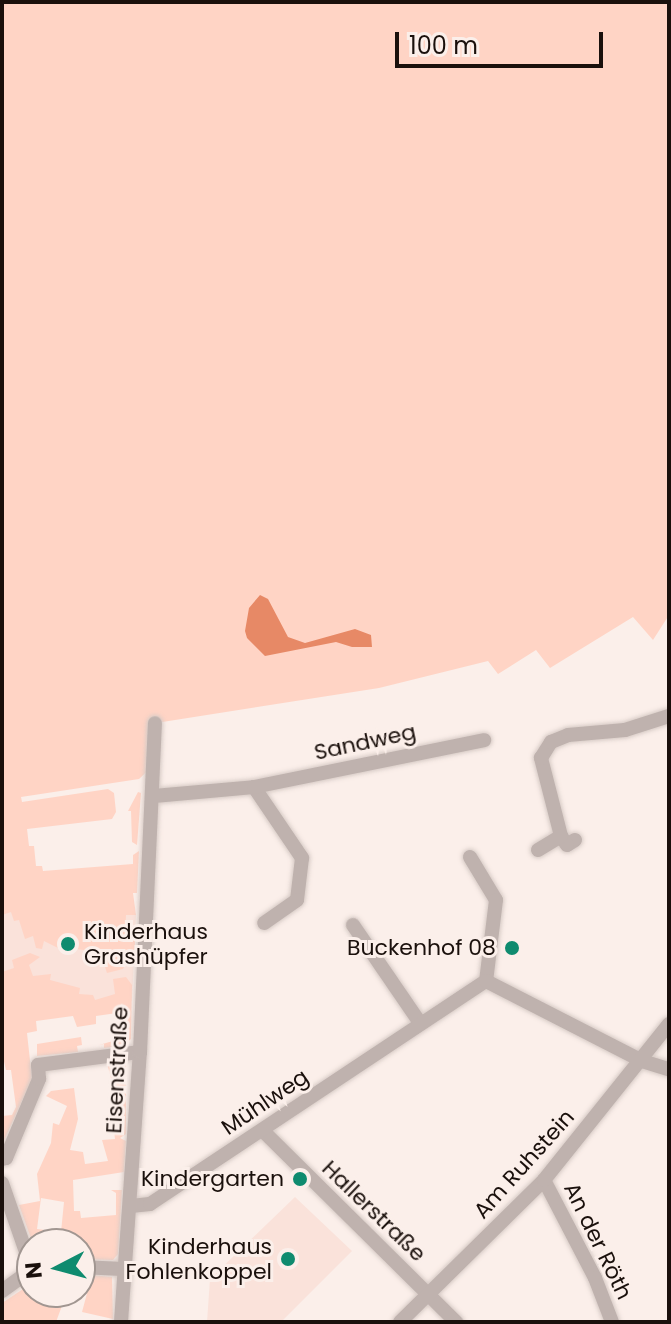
<!DOCTYPE html>
<html>
<head>
<meta charset="utf-8">
<style>
	body { margin:0 }
	#map { position:relative; width:671px; height:1324px; overflow:hidden; background:#fbefea; font-family:Poppins,sans-serif }
	div>[style] { position:absolute }
	.built>* { inset:0; background:#fae2da }
	.green>* { inset:0; background:#ffd4c5 }
	.water>* { inset:0; background:#e78966 }
	.roads { filter:drop-shadow(0 0 2px #d7cbc6) drop-shadow(0 0 2px #d7cbc6) }
	.street>* { height:14px; margin:-7px; padding:0 7px; transform-origin:7px; border-radius:7px; background:#bfb2ae }
	.dots>* { width:22px; height:22px; translate:-50% -50%; box-sizing:border-box; border:4px solid #fbefea; border-radius:50% }
	span { translate:-50% -50%; white-space:nowrap; text-align:center; line-height:1.15; -webkit-text-stroke:6px #fbefea; paint-order:stroke }
	.street-label { font-size:22px; color:#1a100c }
	.poi-label { font-size:22px; color:#1a100c }
	.left { translate:0 -50%; text-align:left }
	.right { translate:-100% -50%; text-align:right }
	.frame { position:absolute; inset:0; border:4px solid #1a100c; pointer-events:none }
	.north { position:absolute; left:16px; top:1228px; width:80px; height:80px; box-sizing:border-box; background:#fbefea; border:2px solid #a19691; border-radius:50%; rotate:264deg; font-size:22px; font-weight:700; line-height:32px; text-align:center; color:#1a100c }
	.north::after { content:''; display:block; margin:auto; width:28px; height:36px; background:#0f8b6f; clip-path:polygon(50% 0,100% 100%,50% 72%,0 100%) }
	.scale { position:absolute; left:395px; top:32px; width:208px; height:36px; box-sizing:border-box; border:4px solid #1a100c; border-top:0; padding-left:10px; font-size:24px; line-height:28px; white-space:nowrap; color:#1a100c; -webkit-text-stroke:6px #fbefea; paint-order:stroke }
</style>
</head>
<body>
<div id="map">
	<div class="built">
		<i style="clip-path:polygon(2px 897px,136px 915px,132px 1001px,2px 1013px)"></i>
		<i style="clip-path:polygon(295px 1197px,352px 1251px,281px 1322px,207px 1322px,210px 1279px)"></i>
	</div>
	<div class="green">
		<i style="clip-path:polygon(2px 2px,669px 2px,669px 615px,653px 640px,633px 617px,550px 668px,536px 650px,498px 674px,488px 661px,379px 688px,156px 723px,155px 764px,139px 779px,21px 797px,22px 802px,108px 789px,114px 793px,116px 812px,112px 819px,27px 829px,29px 846px,34px 846px,36px 866px,42px 866px,43px 871px,133px 864px,133px 855px,139px 851px,137px 893px,133px 893px,136px 915px,126px 915px,125px 939px,135px 940px,135px 948px,123px 969px,107px 973px,104px 964px,96px 966px,99px 952px,76px 949px,76px 943px,61px 939px,58px 948px,44px 941px,42px 949px,36px 948px,33px 936px,25px 939px,19px 920px,14px 921px,11px 912px,2px 915px)"></i>
		<i style="clip-path:polygon(138px 792px,141px 793px,137px 845px,132px 842px,131px 811px,128px 811px)"></i>
		<i style="clip-path:polygon(30px 953px,40px 957px,29px 965px,33px 976px,51px 974px,50px 980px,80px 988px,79px 994px,93px 995px,95px 1000px,115px 994px,113px 979px,126px 977px,132px 985px,131px 1039px,122px 1046px,104px 1048px,104px 1044px,99px 1045px,120px 1039px,117px 1013px,96px 1016px,96px 1024px,77px 1027px,73px 1016px,36px 1021px,37px 1031px,27px 1033px,32px 1079px,2px 1145px,2px 1116px,12px 1115px,16px 1107px,11px 1070px,6px 1070px,2px 1053px,2px 972px,14px 968px,12px 960px)"></i>
		<i style="clip-path:polygon(81px 1037px,82px 1045px,77px 1046px,78px 1052px,37px 1056px,37px 1044px)"></i>
		<i style="clip-path:polygon(evenodd,126px 1059px,126px 1134px,120px 1138px,126px 1141px,124px 1172px,73px 1180px,74px 1211px,80px 1211px,81px 1218px,116px 1215px,116px 1193px,111px 1190px,122px 1190px,118px 1254px,113px 1260px,80px 1259px,80px 1244px,33px 1244px,19px 1205px,40px 1201px,37px 1174px,51px 1143px,53px 1123px,59px 1125px,67px 1106px,46px 1096px,51px 1091px,74px 1088px,78px 1119px,70px 1150px,83px 1152px,85px 1164px,108px 1161px,102px 1140px,115px 1139px,113px 1123px,108px 1123px,107px 1115px,115px 1114px,113px 1097px,116px 1096px,106px 1060px,126px 1059px,41px 1198px,64px 1202px,61px 1232px,37px 1229px,41px 1198px)"></i>
		<i style="clip-path:polygon(80px 1274px,112px 1277px,113px 1319px,82px 1312px,89px 1286px,80px 1284px)"></i>
		<i style="clip-path:polygon(32px 1283px,32px 1292px,67px 1292px,56px 1322px,2px 1322px,2px 1303px)"></i>
	</div>
	<div class="water">
		<i style="clip-path:polygon(260px 595px,268px 599px,288px 637px,305px 643px,355px 629px,371px 635px,372px 647px,352px 647px,336px 642px,265px 656px,247px 638px,245px 631px,249px 608px)"></i>
	</div>
	<div class="roads">
		<div class="street">
			<i style="left:254px;top:787px;width:86px;rotate:55.9deg"></i>
			<i style="left:302px;top:858px;width:42px;rotate:96.8deg"></i>
			<i style="left:297px;top:900px;width:40px;rotate:145.1deg"></i>
			<i style="left:154px;top:796px;width:100px;rotate:-5.1deg"></i>
			<i style="left:254px;top:787px;width:235px;rotate:-11.5deg"></i>
			<i style="left:575px;top:840px;width:9px;rotate:148deg"></i>
			<i style="left:567px;top:845px;width:11px;rotate:-124deg"></i>
			<i style="left:561px;top:836px;width:81px;rotate:-104.4deg"></i>
			<i style="left:541px;top:758px;width:19px;rotate:-58deg"></i>
			<i style="left:551px;top:742px;width:18px;rotate:-22deg"></i>
			<i style="left:568px;top:735px;width:57px;rotate:-5deg"></i>
			<i style="left:625px;top:730px;width:46px;rotate:-17.7deg"></i>
			<i style="left:538px;top:850px;width:27px;rotate:-31deg"></i>
			<i style="left:470px;top:857px;width:50px;rotate:58.8deg"></i>
			<i style="left:496px;top:900px;width:82px;rotate:97deg"></i>
			<i style="left:353px;top:925px;width:119px;rotate:55.6deg"></i>
			<i style="left:263px;top:1131px;width:272px;rotate:44.7deg"></i>
			<i style="left:2px;top:1159px;width:4px;rotate:-14deg"></i>
			<i style="left:6px;top:1158px;width:86px;rotate:-67.3deg"></i>
			<i style="left:39px;top:1079px;width:14px;rotate:-94deg"></i>
			<i style="left:38px;top:1065px;width:103px;rotate:-7.3deg"></i>
			<i style="left:544px;top:1180px;width:110px;rotate:62.5deg"></i>
			<i style="left:595px;top:1278px;width:47px;rotate:68.9deg"></i>
			<i style="left:2px;top:1183px;width:91px;rotate:70.8deg"></i>
			<i style="left:131px;top:1206px;width:19px;rotate:-6deg"></i>
			<i style="left:150px;top:1204px;width:403px;rotate:-33.6deg"></i>
			<i style="left:486px;top:981px;width:175px;rotate:27.1deg"></i>
			<i style="left:642px;top:1061px;width:28px;rotate:17deg"></i>
			<i style="left:80px;top:1267px;width:43px;rotate:2.7deg"></i>
			<i style="left:2px;top:1291px;width:37px;rotate:-36deg"></i>
			<i style="left:121px;top:1322px;width:271px;rotate:-86deg"></i>
			<i style="left:140px;top:1052px;width:329px;rotate:-87.4deg"></i>
			<i style="left:400px;top:1322px;width:202px;rotate:-44.6deg"></i>
			<i style="left:544px;top:1180px;width:200px;rotate:-51.3deg"></i>
		</div>
	</div>
	<div class="dots">
		<i style="left:68px;top:944px;background:#0f8b6f"></i>
		<i style="left:512px;top:948px;background:#0f8b6f"></i>
		<i style="left:300px;top:1179px;background:#0f8b6f"></i>
		<i style="left:288px;top:1259px;background:#0f8b6f"></i>
	</div>
	<div class="street-label">
		<span style="left:365px;top:742px;rotate:-12deg">Sandweg</span>
		<span style="left:117px;top:1070px;rotate:-87deg">Eisenstraße</span>
		<span style="left:265px;top:1102px;rotate:-34deg">Mühlweg</span>
		<span style="left:524px;top:1164px;rotate:-48deg">Am Ruhstein</span>
		<span style="left:374px;top:1211px;rotate:44deg">Hallerstraße</span>
		<span style="left:598px;top:1241px;rotate:64deg">An der Röth</span>
	</div>
	<div class="poi-label">
		<span class="left" style="left:84px;top:944px">Kinderhaus<br>Grashüpfer</span>
		<span class="right" style="left:496px;top:948px">Buckenhof 08</span>
		<span class="right" style="left:284px;top:1179px">Kindergarten</span>
		<span class="right" style="left:272px;top:1259px">Kinderhaus<br>Fohlenkoppel</span>
	</div>
	<div class="frame"></div>
	<div class="north">N</div>
	<div class="scale">100 m</div>
</div>
</body>
</html>
